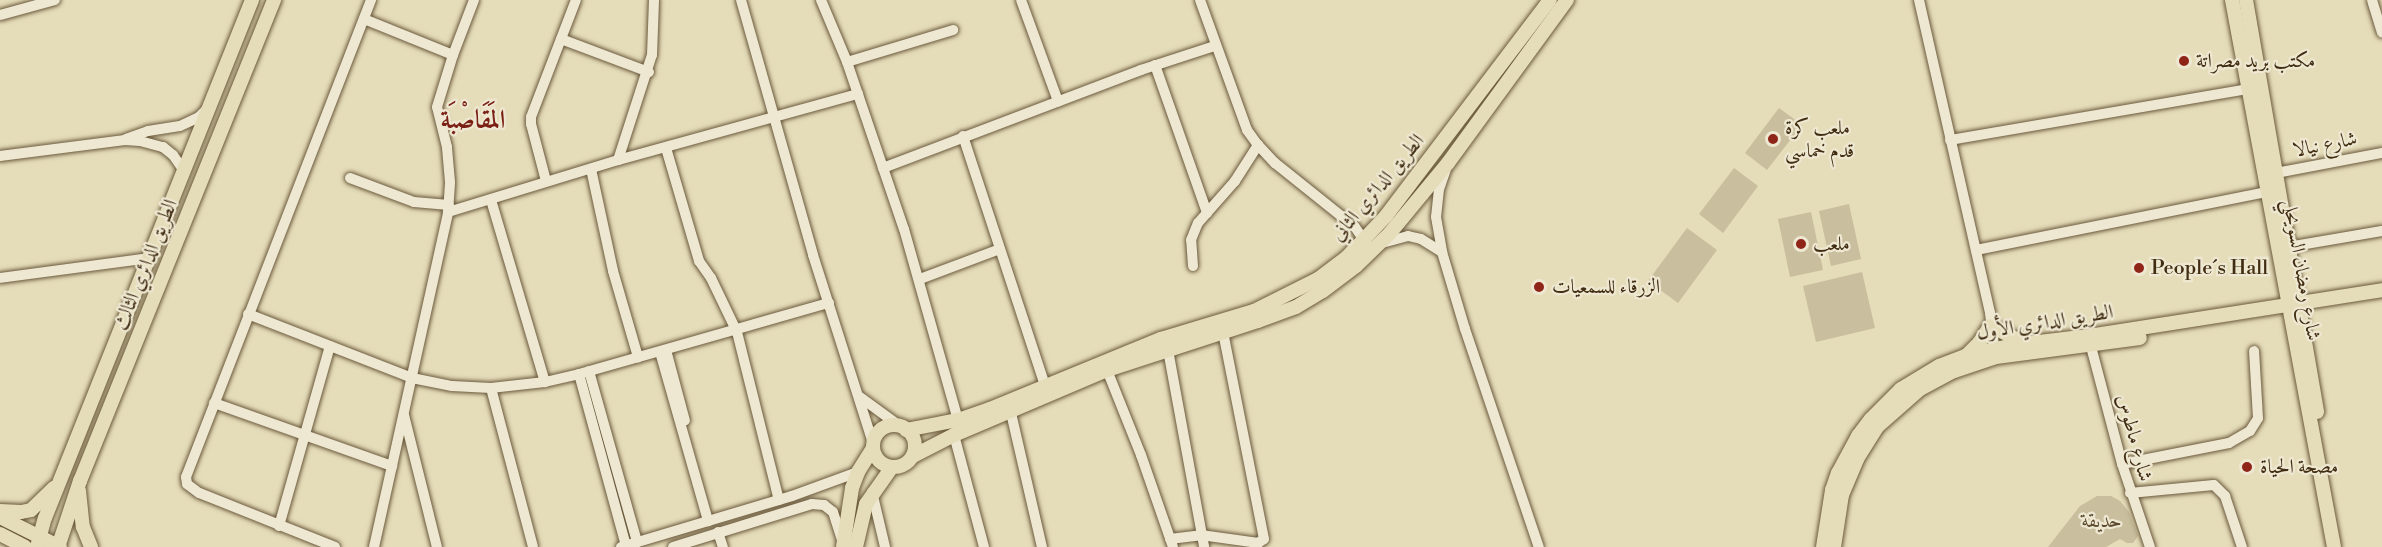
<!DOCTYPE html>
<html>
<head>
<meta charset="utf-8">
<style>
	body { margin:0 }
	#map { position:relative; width:2382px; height:547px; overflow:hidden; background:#e5dcb9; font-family:"Libre Bodoni",Amiri,serif }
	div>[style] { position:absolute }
	.green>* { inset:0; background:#c9be9d }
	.roads { filter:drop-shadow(0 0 2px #6a593c) drop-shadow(0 0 2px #6a593c) }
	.minor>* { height:10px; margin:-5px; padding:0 5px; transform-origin:5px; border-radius:5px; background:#eee8d2 }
	.major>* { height:14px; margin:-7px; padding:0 7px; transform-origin:7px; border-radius:7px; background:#e5dcb9 }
	.major>.ring { margin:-7px; padding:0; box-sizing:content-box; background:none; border:14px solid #e5dcb9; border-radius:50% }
	.dots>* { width:16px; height:16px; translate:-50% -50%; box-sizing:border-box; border:3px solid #eee8d2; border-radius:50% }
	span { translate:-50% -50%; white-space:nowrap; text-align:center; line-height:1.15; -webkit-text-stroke:4.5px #eee8d2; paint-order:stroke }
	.poi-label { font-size:20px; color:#412d12 }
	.left { translate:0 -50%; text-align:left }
	.street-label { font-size:20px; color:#412d12 }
	.park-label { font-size:20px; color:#5c4a2e; font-style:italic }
	.district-label { font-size:26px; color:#7a1f14; font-weight:700 }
</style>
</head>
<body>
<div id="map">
	<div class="green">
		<i style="clip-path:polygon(1779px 108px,1802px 125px,1767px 170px,1745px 153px)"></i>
		<i style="clip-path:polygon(1734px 168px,1758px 186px,1723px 233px,1699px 214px)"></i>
		<i style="clip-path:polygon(1849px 204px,1861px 259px,1831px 266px,1819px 211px)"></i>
		<i style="clip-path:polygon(1811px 212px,1823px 270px,1790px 277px,1778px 219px)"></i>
		<i style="clip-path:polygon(1687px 228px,1717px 250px,1678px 303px,1648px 281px)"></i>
		<i style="clip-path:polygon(1862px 272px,1875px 328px,1816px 342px,1803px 286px)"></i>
		<i style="clip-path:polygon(2097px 496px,2111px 496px,2120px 501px,2129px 512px,2138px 536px,2133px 543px,2127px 543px,2120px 539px,2106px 547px,2048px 547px,2080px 506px)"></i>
	</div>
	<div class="roads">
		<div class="minor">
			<i style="left:741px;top:0;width:265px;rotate:74.2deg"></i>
			<i style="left:813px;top:255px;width:197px;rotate:72.3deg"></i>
			<i style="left:821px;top:0;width:67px;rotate:67.2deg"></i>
			<i style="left:847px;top:62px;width:176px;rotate:71.2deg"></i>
			<i style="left:904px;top:229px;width:198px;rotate:74.2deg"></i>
			<i style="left:1021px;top:0;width:108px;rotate:69.9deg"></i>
			<i style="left:1200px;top:0;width:138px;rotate:70.1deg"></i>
			<i style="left:1247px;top:130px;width:19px;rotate:54deg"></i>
			<i style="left:1258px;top:145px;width:25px;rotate:47deg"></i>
			<i style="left:1275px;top:163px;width:102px;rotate:38.7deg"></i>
			<i style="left:1355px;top:227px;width:22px;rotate:56deg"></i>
			<i style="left:1919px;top:0;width:321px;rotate:77.2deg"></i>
			<i style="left:1990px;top:313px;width:41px;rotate:83deg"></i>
			<i style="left:2372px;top:0;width:34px;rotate:73deg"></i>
			<i style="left:0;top:15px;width:57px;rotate:-15.3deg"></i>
			<i style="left:364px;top:19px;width:96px;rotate:22deg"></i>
			<i style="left:561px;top:39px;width:94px;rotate:20.6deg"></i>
			<i style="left:847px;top:62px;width:111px;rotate:-16.8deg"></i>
			<i style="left:1155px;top:65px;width:157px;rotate:70.6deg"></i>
			<i style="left:963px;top:136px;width:263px;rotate:71.8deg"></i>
			<i style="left:126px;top:139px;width:23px;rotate:-20deg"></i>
			<i style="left:148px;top:131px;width:32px;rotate:-9deg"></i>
			<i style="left:180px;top:126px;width:21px;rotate:-25deg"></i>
			<i style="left:199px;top:117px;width:13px;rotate:-45deg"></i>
			<i style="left:1950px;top:140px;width:301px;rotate:-9.7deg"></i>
			<i style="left:666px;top:148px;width:118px;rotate:73.7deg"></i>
			<i style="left:699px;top:261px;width:21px;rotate:55deg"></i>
			<i style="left:711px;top:278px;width:60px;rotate:64.3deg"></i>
			<i style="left:737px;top:332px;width:173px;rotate:76deg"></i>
			<i style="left:0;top:156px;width:126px;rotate:-7.3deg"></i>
			<i style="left:125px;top:140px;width:15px;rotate:4deg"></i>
			<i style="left:140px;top:141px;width:24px;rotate:15deg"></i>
			<i style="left:163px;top:147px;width:13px;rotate:39deg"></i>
			<i style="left:173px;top:155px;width:19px;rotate:55deg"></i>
			<i style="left:618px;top:160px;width:110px;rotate:-72.1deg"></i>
			<i style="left:652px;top:55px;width:55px;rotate:-87.9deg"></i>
			<i style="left:883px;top:168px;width:276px;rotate:-20.8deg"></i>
			<i style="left:1141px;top:70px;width:78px;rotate:-18deg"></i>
			<i style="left:591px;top:169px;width:104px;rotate:77.8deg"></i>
			<i style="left:613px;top:271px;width:90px;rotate:73.8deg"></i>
			<i style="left:1446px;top:169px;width:21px;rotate:109deg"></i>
			<i style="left:1439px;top:189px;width:28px;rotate:96deg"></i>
			<i style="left:1436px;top:217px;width:36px;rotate:80deg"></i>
			<i style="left:1442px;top:252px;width:80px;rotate:73.4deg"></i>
			<i style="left:1465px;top:329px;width:230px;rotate:71.3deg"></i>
			<i style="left:2276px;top:173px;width:108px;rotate:-10.7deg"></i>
			<i style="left:350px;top:178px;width:68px;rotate:20.6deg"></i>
			<i style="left:414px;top:202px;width:35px;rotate:5deg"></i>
			<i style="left:546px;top:181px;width:59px;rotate:-104.7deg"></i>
			<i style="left:531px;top:124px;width:7px;rotate:-90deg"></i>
			<i style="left:531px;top:117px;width:125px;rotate:-69deg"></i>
			<i style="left:491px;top:200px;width:190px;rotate:73.5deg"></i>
			<i style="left:448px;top:212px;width:30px;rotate:-86deg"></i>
			<i style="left:450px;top:182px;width:35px;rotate:-95deg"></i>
			<i style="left:447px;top:147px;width:41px;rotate:-104deg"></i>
			<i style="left:437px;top:107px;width:54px;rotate:-72.9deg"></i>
			<i style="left:453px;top:55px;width:59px;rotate:-69.1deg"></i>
			<i style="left:1382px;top:243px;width:27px;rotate:-15deg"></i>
			<i style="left:1408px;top:236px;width:13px;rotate:13deg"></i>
			<i style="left:1421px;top:239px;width:25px;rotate:32deg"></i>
			<i style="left:2288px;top:247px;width:95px;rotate:-9.7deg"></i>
			<i style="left:1976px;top:250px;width:297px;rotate:-11.3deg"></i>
			<i style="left:1193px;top:266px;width:26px;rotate:-94deg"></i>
			<i style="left:1191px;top:240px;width:18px;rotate:-68deg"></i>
			<i style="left:1198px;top:223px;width:56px;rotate:-48.6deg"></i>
			<i style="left:1235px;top:181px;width:43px;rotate:-57.4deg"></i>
			<i style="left:0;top:278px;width:150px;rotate:-7.6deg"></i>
			<i style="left:920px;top:279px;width:85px;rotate:-20.6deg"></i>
			<i style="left:248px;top:314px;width:176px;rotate:21.3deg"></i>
			<i style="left:412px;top:378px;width:41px;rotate:11.3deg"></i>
			<i style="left:452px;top:386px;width:39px;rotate:3deg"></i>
			<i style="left:491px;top:388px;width:54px;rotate:-6.3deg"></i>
			<i style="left:545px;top:382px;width:35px;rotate:-13deg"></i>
			<i style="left:579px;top:374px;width:260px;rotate:-15.9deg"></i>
			<i style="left:2089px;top:339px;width:129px;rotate:75.2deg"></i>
			<i style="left:2122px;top:464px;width:88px;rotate:71.4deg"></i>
			<i style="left:666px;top:350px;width:73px;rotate:75deg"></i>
			<i style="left:1168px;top:350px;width:200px;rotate:79.6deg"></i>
			<i style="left:660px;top:352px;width:176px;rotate:74.1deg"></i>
			<i style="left:1107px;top:370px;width:92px;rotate:68.2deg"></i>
			<i style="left:1141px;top:455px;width:97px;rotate:70.8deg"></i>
			<i style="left:589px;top:371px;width:178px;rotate:74.3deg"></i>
			<i style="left:579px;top:374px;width:178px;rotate:74.7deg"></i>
			<i style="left:491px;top:388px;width:164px;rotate:75.2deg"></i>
			<i style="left:860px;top:397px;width:51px;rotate:36.2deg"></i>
			<i style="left:214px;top:403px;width:189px;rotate:19.5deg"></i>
			<i style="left:1011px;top:413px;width:138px;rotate:77deg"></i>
			<i style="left:404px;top:415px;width:136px;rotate:76deg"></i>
			<i style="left:954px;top:435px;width:116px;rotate:75deg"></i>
			<i style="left:2122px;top:464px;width:109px;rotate:-11.1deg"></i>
			<i style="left:2229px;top:443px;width:24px;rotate:-30deg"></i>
			<i style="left:2250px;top:431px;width:15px;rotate:-58deg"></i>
			<i style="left:2258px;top:418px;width:67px;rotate:-93.4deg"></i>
			<i style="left:872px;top:492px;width:57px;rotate:76.7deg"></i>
			<i style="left:2130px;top:493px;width:84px;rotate:-5.4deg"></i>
			<i style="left:2214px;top:485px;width:16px;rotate:45deg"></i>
			<i style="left:2225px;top:496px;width:54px;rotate:71.6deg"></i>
			<i style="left:279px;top:526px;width:187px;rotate:-74.2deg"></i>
			<i style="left:718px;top:532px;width:16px;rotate:72deg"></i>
			<i style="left:1170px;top:539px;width:31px;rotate:-7deg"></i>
			<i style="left:1201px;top:535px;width:58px;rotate:8deg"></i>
			<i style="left:1258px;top:543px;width:7px;rotate:-34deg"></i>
			<i style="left:1264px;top:539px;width:211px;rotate:-101.2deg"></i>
			<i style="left:335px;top:547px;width:146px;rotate:-158.3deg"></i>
			<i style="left:199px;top:493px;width:15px;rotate:-143deg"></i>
			<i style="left:187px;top:484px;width:7px;rotate:-98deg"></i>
			<i style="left:186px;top:477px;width:512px;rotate:-68.8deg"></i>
			<i style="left:374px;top:547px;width:343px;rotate:-77.5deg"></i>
			<i style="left:448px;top:212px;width:178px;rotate:-17deg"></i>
			<i style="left:618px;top:160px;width:249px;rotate:-15.4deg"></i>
			<i style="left:621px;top:547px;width:178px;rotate:-16.6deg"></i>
			<i style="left:792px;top:496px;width:70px;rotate:-20deg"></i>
			<i style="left:673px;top:547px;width:145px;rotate:-17.2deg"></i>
			<i style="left:812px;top:504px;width:12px;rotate:5deg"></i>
			<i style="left:824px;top:505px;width:11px;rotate:38deg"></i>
			<i style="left:833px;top:512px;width:29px;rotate:72deg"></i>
		</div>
		<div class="major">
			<i style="left:2232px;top:0;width:556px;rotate:79.44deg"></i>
			<i style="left:2246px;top:0;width:418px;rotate:80.2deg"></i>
			<i style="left:1999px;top:330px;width:27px;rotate:28deg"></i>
			<i style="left:1967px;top:355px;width:17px;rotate:-45deg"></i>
			<i style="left:1979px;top:343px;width:20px;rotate:-57deg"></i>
			<i class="ring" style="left:873px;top:425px;width:28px;height:28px"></i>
			<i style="left:906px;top:430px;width:53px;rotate:-10.9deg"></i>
			<i style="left:958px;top:420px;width:34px;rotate:-19deg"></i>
			<i style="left:990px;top:409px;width:185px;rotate:-22.3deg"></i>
			<i style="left:1161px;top:339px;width:97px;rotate:-16.8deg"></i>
			<i style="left:1254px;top:311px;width:72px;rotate:-26.6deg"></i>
			<i style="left:1318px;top:279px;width:36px;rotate:-37deg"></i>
			<i style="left:1347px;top:257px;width:57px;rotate:-46.4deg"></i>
			<i style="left:1386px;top:216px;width:271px;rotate:-52.8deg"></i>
			<i style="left:913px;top:456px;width:46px;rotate:-27.1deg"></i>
			<i style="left:954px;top:435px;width:166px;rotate:-23deg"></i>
			<i style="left:1107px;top:370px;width:159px;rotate:-18deg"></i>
			<i style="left:1258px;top:321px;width:40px;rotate:-20.2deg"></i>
			<i style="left:1296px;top:307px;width:31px;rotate:-31deg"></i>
			<i style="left:1323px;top:291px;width:41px;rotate:-37.1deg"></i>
			<i style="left:1356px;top:266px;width:47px;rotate:-44.1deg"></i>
			<i style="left:1390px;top:233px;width:91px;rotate:-50.4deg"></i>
			<i style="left:1448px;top:163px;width:202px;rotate:-53.9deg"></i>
			<i style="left:79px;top:491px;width:36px;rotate:84deg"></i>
			<i style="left:83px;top:527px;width:22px;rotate:68deg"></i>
			<i style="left:0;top:511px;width:21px;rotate:3deg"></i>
			<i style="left:21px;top:512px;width:10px;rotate:-11deg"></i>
			<i style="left:31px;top:510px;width:32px;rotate:-44deg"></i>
			<i style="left:0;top:517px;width:67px;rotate:26.6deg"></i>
			<i style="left:0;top:534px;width:28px;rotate:27deg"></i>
			<i style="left:37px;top:547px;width:30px;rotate:-75deg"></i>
			<i style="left:45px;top:518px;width:558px;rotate:-68.22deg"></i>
			<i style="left:58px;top:547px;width:70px;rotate:-71.6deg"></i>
			<i style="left:80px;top:481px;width:519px;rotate:-68.03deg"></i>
			<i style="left:843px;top:547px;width:60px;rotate:-81.3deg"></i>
			<i style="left:852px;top:488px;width:17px;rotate:-69deg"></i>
			<i style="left:858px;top:472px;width:28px;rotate:-58deg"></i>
			<i style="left:856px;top:547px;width:44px;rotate:-76.9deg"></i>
			<i style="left:866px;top:504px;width:45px;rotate:-54.9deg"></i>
			<i style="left:1823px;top:547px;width:58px;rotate:-81deg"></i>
			<i style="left:1832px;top:490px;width:18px;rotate:-71deg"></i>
			<i style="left:1838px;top:473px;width:42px;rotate:-61.6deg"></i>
			<i style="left:1858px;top:436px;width:21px;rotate:-53deg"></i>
			<i style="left:1871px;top:419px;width:42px;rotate:-45deg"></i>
			<i style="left:1901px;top:389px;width:44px;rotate:-31.2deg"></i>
			<i style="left:1939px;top:366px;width:30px;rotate:-21deg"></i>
			<i style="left:1967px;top:355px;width:48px;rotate:-12deg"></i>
			<i style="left:2014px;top:345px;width:76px;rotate:-6.8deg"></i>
			<i style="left:2089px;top:336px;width:297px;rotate:-8.9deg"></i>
			<i style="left:1834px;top:547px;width:53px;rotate:-81.3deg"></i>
			<i style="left:1842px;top:495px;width:39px;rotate:-67deg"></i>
			<i style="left:1857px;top:459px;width:39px;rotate:-58deg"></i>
			<i style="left:1878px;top:426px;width:56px;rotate:-41.4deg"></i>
			<i style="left:1920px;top:389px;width:38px;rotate:-28deg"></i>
			<i style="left:1954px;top:371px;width:44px;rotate:-18.4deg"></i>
			<i style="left:1996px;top:357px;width:145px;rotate:-7.5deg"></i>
		</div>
	</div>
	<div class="dots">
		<i style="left:2184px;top:61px;background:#8f2418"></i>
		<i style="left:1773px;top:139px;background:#8f2418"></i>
		<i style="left:1801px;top:244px;background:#8f2418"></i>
		<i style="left:2139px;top:268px;background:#8f2418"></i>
		<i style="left:1539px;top:287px;background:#8f2418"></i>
		<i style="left:2247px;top:467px;background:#8f2418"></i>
	</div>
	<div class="poi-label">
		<span class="left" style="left:2196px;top:61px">مكتب بريد مصراتة</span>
		<span class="left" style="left:1785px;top:140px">ملعب كرة<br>قدم خماسي</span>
		<span class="left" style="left:1813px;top:244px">ملعب</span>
		<span class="left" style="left:2151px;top:268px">People´s Hall</span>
		<span class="left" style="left:1552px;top:287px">الزرقاء للسمعيات</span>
		<span class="left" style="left:2260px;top:467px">مصحة الحياة</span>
	</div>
	<div class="street-label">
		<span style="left:2325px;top:145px;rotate:-11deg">شارع نيالا</span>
		<span style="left:1378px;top:188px;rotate:-50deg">الطريق الدائري الثاني</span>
		<span style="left:146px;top:265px;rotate:-68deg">الطريق الدائري الثالث</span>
		<span style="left:2301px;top:270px;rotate:80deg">شارع رمضان السويحلي</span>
		<span style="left:2045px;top:323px;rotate:-9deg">الطريق الدائري الأول</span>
		<span style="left:2134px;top:438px;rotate:75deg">شارع ماطوس</span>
	</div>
	<div class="park-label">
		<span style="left:2102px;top:521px">حديقة</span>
	</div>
	<div class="district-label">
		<span style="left:473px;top:121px">المَقَاصْبَة</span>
	</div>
</div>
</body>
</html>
